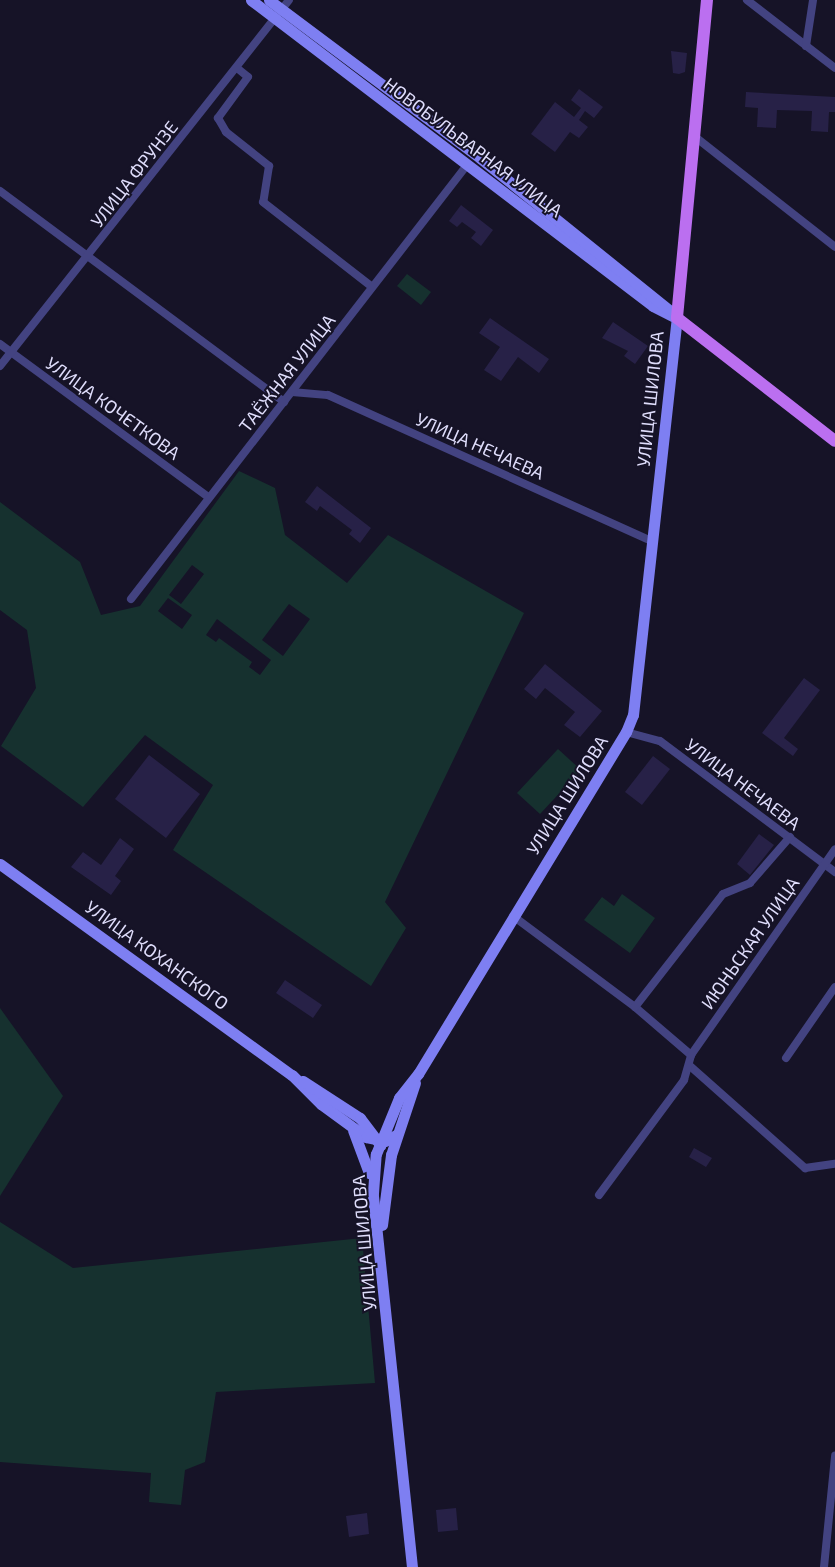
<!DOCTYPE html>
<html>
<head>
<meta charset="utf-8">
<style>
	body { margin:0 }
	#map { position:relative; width:835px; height:1567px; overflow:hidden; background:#161327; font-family:"Exo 2",sans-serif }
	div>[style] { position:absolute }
	.green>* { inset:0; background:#16312f }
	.building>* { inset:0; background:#272147 }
	.street>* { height:8px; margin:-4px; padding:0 4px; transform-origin:4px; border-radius:4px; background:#434381 }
	.secondary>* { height:11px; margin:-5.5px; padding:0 5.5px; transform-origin:5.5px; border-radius:5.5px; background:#7e7ff2 }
	.primary>* { height:12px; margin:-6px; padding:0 6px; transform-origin:6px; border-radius:6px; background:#bb6ff0 }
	span { translate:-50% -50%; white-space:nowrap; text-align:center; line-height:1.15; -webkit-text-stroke:4px #161327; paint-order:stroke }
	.street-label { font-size:18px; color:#dfddfb }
</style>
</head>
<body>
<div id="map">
	<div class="green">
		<i style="clip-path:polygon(407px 274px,431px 292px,421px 305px,397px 286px)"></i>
		<i style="clip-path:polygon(evenodd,239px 471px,275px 488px,285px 535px,347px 583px,388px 535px,524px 613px,385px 902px,406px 928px,371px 986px,173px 850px,213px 785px,145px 735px,83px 807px,1px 746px,36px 688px,27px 630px,0 610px,0 502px,80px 562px,101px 615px,140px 606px,239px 471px,192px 565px,204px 574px,181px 604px,169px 595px,192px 565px,239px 471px,168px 598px,192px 615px,182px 629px,158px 611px,168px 598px,239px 471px,289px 604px,310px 619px,283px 656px,262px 640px,289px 604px,239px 471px,217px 619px,271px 660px,260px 675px,249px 667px,252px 662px,219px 638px,216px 642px,206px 635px,217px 619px)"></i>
		<i style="clip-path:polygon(558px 749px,581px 770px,540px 814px,517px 793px)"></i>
		<i style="clip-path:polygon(622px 894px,655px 918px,630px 953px,584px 920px,602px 897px,614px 906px)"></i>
		<i style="clip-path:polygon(0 1008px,63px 1096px,0 1196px)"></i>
		<i style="clip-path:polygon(0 1222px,73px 1268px,362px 1238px,375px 1383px,216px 1392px,205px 1462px,185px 1470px,181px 1505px,149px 1502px,151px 1473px,0 1462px)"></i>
	</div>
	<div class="building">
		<i style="clip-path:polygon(671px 51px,687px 53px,685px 72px,679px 74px,673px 73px)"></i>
		<i style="clip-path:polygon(579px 89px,603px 107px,594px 118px,585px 111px,579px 120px,588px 127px,579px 138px,570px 132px,555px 152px,531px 134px,555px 102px,574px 117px,581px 108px,571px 100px)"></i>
		<i style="clip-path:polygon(746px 92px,835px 97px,835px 112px,829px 112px,828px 132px,811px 131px,812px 111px,777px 110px,776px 128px,757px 127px,758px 108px,745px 107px)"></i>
		<i style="clip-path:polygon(461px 205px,493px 230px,481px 246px,471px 238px,476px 232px,462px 222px,457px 227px,449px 221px)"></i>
		<i style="clip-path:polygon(490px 318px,549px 359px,539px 373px,518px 357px,501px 381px,484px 370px,500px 347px,479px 333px)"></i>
		<i style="clip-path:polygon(613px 322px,648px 346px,635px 364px,624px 356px,628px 351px,602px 338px)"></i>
		<i style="clip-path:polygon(317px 486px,371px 528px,360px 543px,349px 534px,352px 530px,320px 506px,317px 511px,305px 502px)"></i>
		<i style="clip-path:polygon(545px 664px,602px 711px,580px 737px,564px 725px,575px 712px,545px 688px,536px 699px,524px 689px)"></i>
		<i style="clip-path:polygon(804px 678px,820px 690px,784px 738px,798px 749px,793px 756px,762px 733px)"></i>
		<i style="clip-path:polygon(149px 755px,200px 794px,166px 838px,115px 799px)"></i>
		<i style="clip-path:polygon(653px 756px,670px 769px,642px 805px,625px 792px)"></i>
		<i style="clip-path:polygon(759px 834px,774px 845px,750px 875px,737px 864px)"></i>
		<i style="clip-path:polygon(120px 838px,134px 849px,115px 876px,121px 881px,111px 895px,71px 867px,83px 852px,101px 865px)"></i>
		<i style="clip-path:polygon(285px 980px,322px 1005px,313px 1018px,276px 993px)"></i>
		<i style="clip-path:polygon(694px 1148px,712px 1158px,706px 1167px,689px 1157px)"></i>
		<i style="clip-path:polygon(456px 1508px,458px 1530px,438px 1532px,436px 1510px)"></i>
		<i style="clip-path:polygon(367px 1513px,369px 1534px,349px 1537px,346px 1516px)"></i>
	</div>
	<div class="street">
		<i style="left:747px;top:0;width:111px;rotate:37.7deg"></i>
		<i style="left:806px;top:46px;width:47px;rotate:-81.3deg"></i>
		<i style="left:237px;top:68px;width:14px;rotate:39deg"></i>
		<i style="left:248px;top:77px;width:51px;rotate:126.2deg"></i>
		<i style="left:218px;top:118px;width:16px;rotate:60deg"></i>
		<i style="left:226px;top:132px;width:55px;rotate:38.3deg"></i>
		<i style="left:269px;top:166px;width:36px;rotate:99deg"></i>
		<i style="left:263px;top:202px;width:138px;rotate:37.9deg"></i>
		<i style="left:694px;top:136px;width:179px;rotate:38.2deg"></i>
		<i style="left:0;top:191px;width:354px;rotate:36.6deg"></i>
		<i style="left:0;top:344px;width:258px;rotate:36.3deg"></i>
		<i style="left:0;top:366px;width:466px;rotate:-51.7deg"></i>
		<i style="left:292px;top:392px;width:36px;rotate:5deg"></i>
		<i style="left:328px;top:395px;width:357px;rotate:24.3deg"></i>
		<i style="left:131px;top:599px;width:549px;rotate:-52.25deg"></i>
		<i style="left:626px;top:732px;width:35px;rotate:15deg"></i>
		<i style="left:660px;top:741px;width:219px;rotate:36.8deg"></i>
		<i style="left:513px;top:916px;width:152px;rotate:36.7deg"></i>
		<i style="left:635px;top:1007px;width:74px;rotate:40.6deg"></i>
		<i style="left:635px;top:1007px;width:143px;rotate:-52.1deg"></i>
		<i style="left:723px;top:894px;width:29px;rotate:-22deg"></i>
		<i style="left:750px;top:883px;width:61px;rotate:-49deg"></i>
		<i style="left:786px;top:1058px;width:86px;rotate:-55.4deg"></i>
		<i style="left:690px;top:1066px;width:154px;rotate:41.6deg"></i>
		<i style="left:805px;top:1168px;width:30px;rotate:-8deg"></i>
		<i style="left:599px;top:1195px;width:143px;rotate:-53.5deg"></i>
		<i style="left:684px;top:1080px;width:26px;rotate:-74deg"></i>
		<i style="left:691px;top:1055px;width:251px;rotate:-55deg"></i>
		<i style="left:824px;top:1567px;width:112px;rotate:-84.3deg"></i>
	</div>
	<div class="secondary">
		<i style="left:251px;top:0;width:505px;rotate:37.28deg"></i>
		<i style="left:653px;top:306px;width:27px;rotate:27deg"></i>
		<i style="left:269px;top:0;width:264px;rotate:36.8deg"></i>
		<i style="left:480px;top:158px;width:243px;rotate:38.8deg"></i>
		<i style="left:0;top:864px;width:360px;rotate:35.9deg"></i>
		<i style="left:292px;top:1075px;width:41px;rotate:45deg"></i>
		<i style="left:321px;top:1104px;width:56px;rotate:36.3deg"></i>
		<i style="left:366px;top:1137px;width:19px;rotate:12deg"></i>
		<i style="left:385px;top:1141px;width:13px;rotate:-29deg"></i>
		<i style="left:303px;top:1081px;width:68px;rotate:33deg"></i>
		<i style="left:360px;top:1118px;width:34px;rotate:53deg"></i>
		<i style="left:353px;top:1130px;width:46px;rotate:69.6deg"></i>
		<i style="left:382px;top:1225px;width:71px;rotate:-82.7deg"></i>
		<i style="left:391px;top:1155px;width:76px;rotate:-71.6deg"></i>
		<i style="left:412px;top:1567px;width:376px;rotate:-96deg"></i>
		<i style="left:373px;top:1193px;width:39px;rotate:-86deg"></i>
		<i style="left:376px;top:1154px;width:61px;rotate:-67.7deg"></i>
		<i style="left:399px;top:1098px;width:31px;rotate:-52deg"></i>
		<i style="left:418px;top:1074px;width:400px;rotate:-58.7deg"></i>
		<i style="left:626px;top:732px;width:18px;rotate:-68deg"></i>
		<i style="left:633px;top:715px;width:399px;rotate:-83.7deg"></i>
	</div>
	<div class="primary">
		<i style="left:707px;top:0;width:319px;rotate:95.4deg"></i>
		<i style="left:677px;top:318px;width:200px;rotate:37.9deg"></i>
	</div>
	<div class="street-label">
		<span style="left:473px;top:147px;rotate:37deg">НОВОБУЛЬВАРНАЯ УЛИЦА</span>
		<span style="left:134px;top:174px;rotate:-52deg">УЛИЦА ФРУНЗЕ</span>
		<span style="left:287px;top:373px;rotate:-52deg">ТАЁЖНАЯ УЛИЦА</span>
		<span style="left:650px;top:399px;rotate:-84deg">УЛИЦА ШИЛОВА</span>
		<span style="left:113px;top:408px;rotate:36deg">УЛИЦА КОЧЕТКОВА</span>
		<span style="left:480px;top:446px;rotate:24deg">УЛИЦА НЕЧАЕВА</span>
		<span style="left:743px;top:784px;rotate:37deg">УЛИЦА НЕЧАЕВА</span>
		<span style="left:567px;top:795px;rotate:-58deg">УЛИЦА ШИЛОВА</span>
		<span style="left:750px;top:943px;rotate:-55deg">ИЮНЬСКАЯ УЛИЦА</span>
		<span style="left:157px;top:955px;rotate:36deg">УЛИЦА КОХАНСКОГО</span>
		<span style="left:364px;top:1243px;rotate:-95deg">УЛИЦА ШИЛОВА</span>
	</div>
</div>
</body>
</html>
